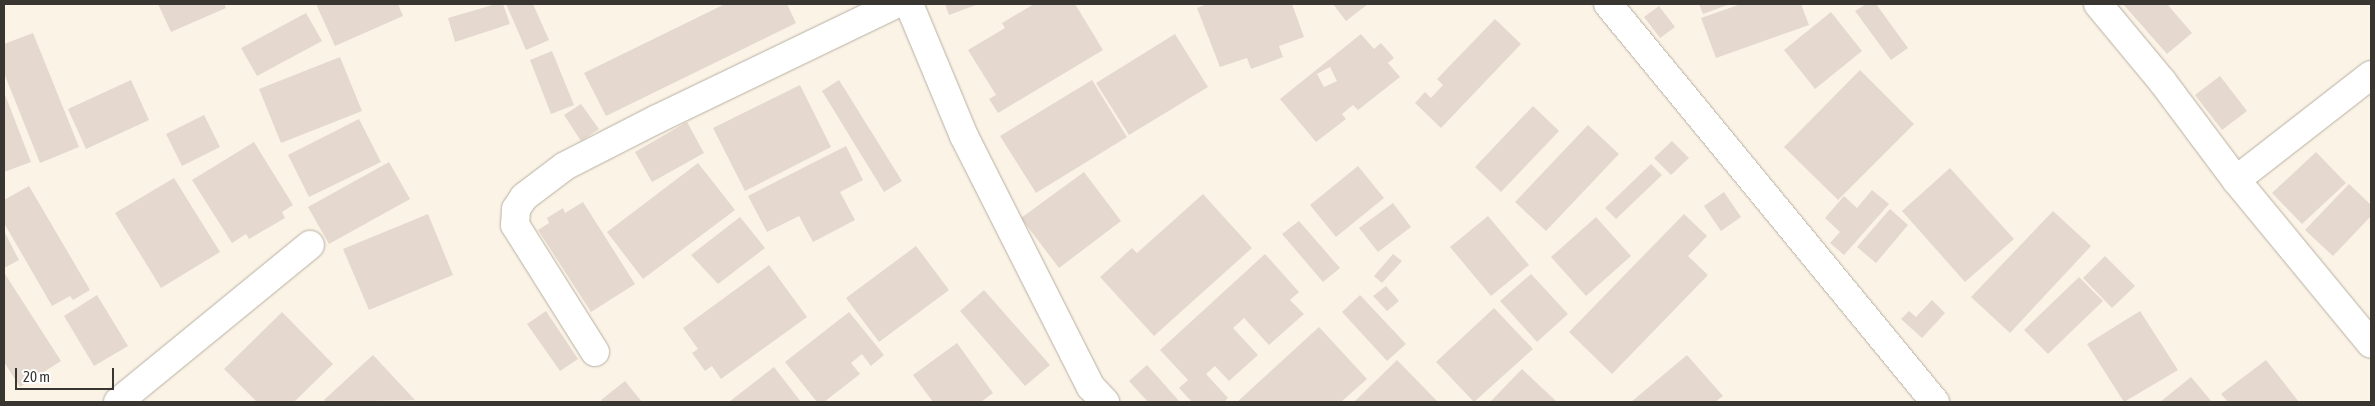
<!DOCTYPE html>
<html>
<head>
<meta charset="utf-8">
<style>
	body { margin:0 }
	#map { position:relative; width:2375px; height:406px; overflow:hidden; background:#fbf4e6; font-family:"Asap Condensed",sans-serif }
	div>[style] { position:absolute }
	.building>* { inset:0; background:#e5d8ce }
	.roads { filter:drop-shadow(0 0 1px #b7afa2) drop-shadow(0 0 1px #b7afa2) }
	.minor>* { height:28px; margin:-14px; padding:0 14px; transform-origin:14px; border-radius:14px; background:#fff }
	span { translate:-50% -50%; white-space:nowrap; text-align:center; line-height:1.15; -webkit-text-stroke:4px #fff; paint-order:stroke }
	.frame { position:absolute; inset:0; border:5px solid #393631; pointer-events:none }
	.scale { position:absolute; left:15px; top:368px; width:99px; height:22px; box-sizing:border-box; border:2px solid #393631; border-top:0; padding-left:6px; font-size:15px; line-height:18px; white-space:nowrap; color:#393631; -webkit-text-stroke:4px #fff; paint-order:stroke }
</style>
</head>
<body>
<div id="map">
	<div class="building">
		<i style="clip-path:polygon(158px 4px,224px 4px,226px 8px,171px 32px)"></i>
		<i style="clip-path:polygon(316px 4px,398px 4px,403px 16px,335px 46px)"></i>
		<i style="clip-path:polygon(496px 4px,503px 4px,510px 24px,455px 42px,448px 18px)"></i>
		<i style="clip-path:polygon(506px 4px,533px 4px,549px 40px,526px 50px)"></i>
		<i style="clip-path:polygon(725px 4px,787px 4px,796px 23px,606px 116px,584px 73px)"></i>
		<i style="clip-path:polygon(945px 4px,976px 4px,976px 5px,949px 15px)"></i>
		<i style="clip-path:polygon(1034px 4px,1075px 4px,1103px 50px,998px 113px,989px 99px,996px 95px,968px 50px,1005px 28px,1002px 23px)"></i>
		<i style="clip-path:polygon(1207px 4px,1292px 4px,1304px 37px,1279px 46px,1283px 57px,1251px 69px,1247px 58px,1220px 67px,1197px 8px)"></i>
		<i style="clip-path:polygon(1333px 4px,1368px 4px,1346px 21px)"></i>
		<i style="clip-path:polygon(1699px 4px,1730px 4px,1703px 14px)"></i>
		<i style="clip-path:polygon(1741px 4px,1801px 4px,1809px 25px,1716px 58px,1701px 18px)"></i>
		<i style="clip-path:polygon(1866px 4px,1876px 4px,1908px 48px,1891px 60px,1855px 11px)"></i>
		<i style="clip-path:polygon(2123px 4px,2167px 4px,2192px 33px,2167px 54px)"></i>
		<i style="clip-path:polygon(1659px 6px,1675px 27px,1660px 38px,1644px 17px)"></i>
		<i style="clip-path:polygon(1831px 12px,1862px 51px,1815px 89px,1784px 50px)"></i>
		<i style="clip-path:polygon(306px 13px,322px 41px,257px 76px,241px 48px)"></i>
		<i style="clip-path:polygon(1495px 19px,1521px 44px,1441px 128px,1415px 103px,1425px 92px,1431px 98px,1443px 85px,1437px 79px)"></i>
		<i style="clip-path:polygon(33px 33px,79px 147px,40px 163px,4px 73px,4px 44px)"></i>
		<i style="clip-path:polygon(1175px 34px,1208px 87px,1129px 135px,1096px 83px)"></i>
		<i style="clip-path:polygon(evenodd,1361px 34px,1374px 49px,1381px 43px,1394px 58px,1388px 63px,1400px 77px,1358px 110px,1353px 105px,1342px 114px,1346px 119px,1316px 142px,1280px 99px,1361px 34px,1330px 67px,1337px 81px,1324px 87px,1317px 74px,1330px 67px)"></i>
		<i style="clip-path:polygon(552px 51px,574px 105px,551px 114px,530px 60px)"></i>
		<i style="clip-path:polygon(340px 57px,362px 111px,281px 143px,259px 89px)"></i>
		<i style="clip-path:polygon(1860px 70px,1914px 124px,1838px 200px,1784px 147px)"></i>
		<i style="clip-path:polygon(2220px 76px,2247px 111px,2222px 130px,2195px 95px)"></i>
		<i style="clip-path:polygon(131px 80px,149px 120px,86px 149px,68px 109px)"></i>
		<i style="clip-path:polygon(839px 80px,902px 181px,884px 192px,822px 91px)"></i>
		<i style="clip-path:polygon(1092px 80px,1127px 137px,1036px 193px,1000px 136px)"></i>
		<i style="clip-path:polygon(800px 85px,831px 147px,745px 191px,713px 128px)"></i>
		<i style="clip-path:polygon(4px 92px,31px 162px,4px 172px)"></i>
		<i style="clip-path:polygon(581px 104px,599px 129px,581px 141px,564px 115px)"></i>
		<i style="clip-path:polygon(1533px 106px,1559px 131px,1501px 192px,1475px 167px)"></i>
		<i style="clip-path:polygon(204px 115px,220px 147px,182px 166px,166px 134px)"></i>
		<i style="clip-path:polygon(359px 119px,381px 162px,309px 197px,288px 155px)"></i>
		<i style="clip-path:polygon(687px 122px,704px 153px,652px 182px,635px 152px)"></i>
		<i style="clip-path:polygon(1588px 125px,1619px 154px,1546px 231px,1515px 202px)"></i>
		<i style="clip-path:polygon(1672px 141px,1689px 158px,1671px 175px,1654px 158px)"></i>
		<i style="clip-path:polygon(254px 142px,293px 205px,282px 212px,285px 218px,249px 239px,246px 234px,232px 243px,192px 180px)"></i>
		<i style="clip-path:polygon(846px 146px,863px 180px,840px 192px,855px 220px,813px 242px,799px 216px,767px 232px,748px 196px)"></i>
		<i style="clip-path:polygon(2316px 152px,2346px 183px,2302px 224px,2272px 193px)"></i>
		<i style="clip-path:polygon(389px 162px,410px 199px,329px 244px,308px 207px)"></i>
		<i style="clip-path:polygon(698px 163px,735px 210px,643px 279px,607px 232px)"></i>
		<i style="clip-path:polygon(1651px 164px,1662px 175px,1616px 219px,1605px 208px)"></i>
		<i style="clip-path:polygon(1358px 166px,1384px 198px,1336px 237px,1310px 205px)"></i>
		<i style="clip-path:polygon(1950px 168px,2014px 239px,1965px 282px,1902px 211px)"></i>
		<i style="clip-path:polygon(1084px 172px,1121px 221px,1059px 268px,1021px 218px)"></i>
		<i style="clip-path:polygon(174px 178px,220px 252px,161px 288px,115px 213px)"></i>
		<i style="clip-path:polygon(2349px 184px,2371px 205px,2371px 216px,2333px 256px,2305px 230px)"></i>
		<i style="clip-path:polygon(29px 186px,90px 290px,73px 300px,70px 296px,52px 306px,4px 223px,4px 200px)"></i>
		<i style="clip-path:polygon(1872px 190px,1889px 204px,1844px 255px,1830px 243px,1840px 232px,1825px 218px,1844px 196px,1857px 208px)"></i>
		<i style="clip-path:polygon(1724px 192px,1741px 217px,1721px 231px,1704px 206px)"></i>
		<i style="clip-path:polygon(1203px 194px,1252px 248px,1154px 336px,1100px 277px,1132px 248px,1137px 253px)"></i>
		<i style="clip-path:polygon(583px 202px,635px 284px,591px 312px,538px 230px,549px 223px,547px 218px,563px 208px,565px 213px)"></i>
		<i style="clip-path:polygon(1393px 203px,1411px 227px,1378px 252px,1359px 228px)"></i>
		<i style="clip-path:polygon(1890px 209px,1908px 225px,1876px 263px,1857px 247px)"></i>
		<i style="clip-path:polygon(2053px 211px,2091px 246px,2010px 333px,1971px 297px)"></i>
		<i style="clip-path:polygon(428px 214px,453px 275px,369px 310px,343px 249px)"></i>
		<i style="clip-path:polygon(1684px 214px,1707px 236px,1688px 256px,1708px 275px,1612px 374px,1569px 332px)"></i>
		<i style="clip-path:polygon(1488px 216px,1529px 265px,1491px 296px,1450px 247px)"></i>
		<i style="clip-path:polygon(740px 217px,765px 248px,718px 284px,691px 255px)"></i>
		<i style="clip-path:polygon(1596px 217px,1631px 256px,1586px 296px,1551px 257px)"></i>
		<i style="clip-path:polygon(1299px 221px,1340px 268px,1323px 282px,1282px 234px)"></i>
		<i style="clip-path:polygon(4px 231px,19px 260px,4px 268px)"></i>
		<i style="clip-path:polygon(916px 246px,949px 290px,879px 342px,846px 298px)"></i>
		<i style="clip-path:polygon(1265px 254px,1299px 292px,1290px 300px,1304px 314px,1269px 345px,1244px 318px,1233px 328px,1258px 355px,1229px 381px,1215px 366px,1206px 374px,1228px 398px,1224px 402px,1192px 402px,1179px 388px,1188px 380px,1160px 350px)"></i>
		<i style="clip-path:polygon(1393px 254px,1402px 261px,1382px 283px,1374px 276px)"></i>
		<i style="clip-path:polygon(2105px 256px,2135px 286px,2112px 308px,2083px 278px)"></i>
		<i style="clip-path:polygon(769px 265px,807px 317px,721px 379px,712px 366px,705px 371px,692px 353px,698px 349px,683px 328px)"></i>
		<i style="clip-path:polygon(5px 274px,61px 361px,20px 387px,4px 362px)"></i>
		<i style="clip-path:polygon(1531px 274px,1568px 314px,1537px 342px,1500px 301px)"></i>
		<i style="clip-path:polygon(2079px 277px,2103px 301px,2048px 354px,2024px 330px)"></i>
		<i style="clip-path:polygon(1386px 286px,1399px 301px,1387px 311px,1373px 296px)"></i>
		<i style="clip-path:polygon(984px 290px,1050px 365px,1025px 386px,960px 311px)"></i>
		<i style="clip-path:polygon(97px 295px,128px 346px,94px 366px,64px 316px)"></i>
		<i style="clip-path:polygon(1360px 295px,1406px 344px,1387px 361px,1342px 312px)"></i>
		<i style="clip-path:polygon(1932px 300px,1945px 313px,1922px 338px,1901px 319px,1909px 311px,1916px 317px)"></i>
		<i style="clip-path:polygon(1494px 308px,1533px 349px,1474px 402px,1436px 362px)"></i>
		<i style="clip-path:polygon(546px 311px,578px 359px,560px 371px,527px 324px)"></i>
		<i style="clip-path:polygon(2140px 311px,2178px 370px,2124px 402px,2087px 344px)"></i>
		<i style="clip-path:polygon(282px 312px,333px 364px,294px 402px,257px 402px,224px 369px)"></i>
		<i style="clip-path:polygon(849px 312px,884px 355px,871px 366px,862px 354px,851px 363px,860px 374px,824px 402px,817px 402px,785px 362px)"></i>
		<i style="clip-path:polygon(1319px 327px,1367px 379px,1341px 402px,1237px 402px)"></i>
		<i style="clip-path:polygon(957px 343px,993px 393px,981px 402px,933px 402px,913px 375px)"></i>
		<i style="clip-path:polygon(373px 355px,415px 400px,326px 402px,324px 400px)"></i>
		<i style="clip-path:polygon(1687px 355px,1723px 396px,1715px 402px,1631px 402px)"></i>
		<i style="clip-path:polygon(1397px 360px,1438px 402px,1354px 402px)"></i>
		<i style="clip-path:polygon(2266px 360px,2299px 402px,2228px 402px,2221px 394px)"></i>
		<i style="clip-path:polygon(1147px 365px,1180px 402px,1148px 402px,1129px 381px)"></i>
		<i style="clip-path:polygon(774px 367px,801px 402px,729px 402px)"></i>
		<i style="clip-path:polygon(1522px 369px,1557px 402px,1490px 402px)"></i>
		<i style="clip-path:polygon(2191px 377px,2212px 402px,2160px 402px)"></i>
		<i style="clip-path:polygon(625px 381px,642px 402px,603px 402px,601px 400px)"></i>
	</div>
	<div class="roads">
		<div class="minor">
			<i style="left:909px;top:4px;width:143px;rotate:67.4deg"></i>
			<i style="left:964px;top:136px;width:281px;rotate:63.2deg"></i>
			<i style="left:1091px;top:387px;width:21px;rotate:47deg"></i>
			<i style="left:1608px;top:4px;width:515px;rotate:50.59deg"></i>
			<i style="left:2098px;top:4px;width:100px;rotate:50.3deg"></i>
			<i style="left:2162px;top:81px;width:124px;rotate:53.2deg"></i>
			<i style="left:2236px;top:180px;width:212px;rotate:50.5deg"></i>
			<i style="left:2236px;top:180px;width:171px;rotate:-37.9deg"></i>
			<i style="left:595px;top:352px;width:150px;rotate:-122.2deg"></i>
			<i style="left:515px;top:225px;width:16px;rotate:-86deg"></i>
			<i style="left:516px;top:209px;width:14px;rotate:-56deg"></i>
			<i style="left:524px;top:197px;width:51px;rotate:-37.1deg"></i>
			<i style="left:565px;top:166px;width:103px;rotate:-27.1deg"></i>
			<i style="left:657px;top:119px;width:265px;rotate:-25.7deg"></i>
			<i style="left:118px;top:402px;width:248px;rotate:-39.3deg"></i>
		</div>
	</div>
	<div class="frame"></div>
	<div class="scale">20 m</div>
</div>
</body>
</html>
